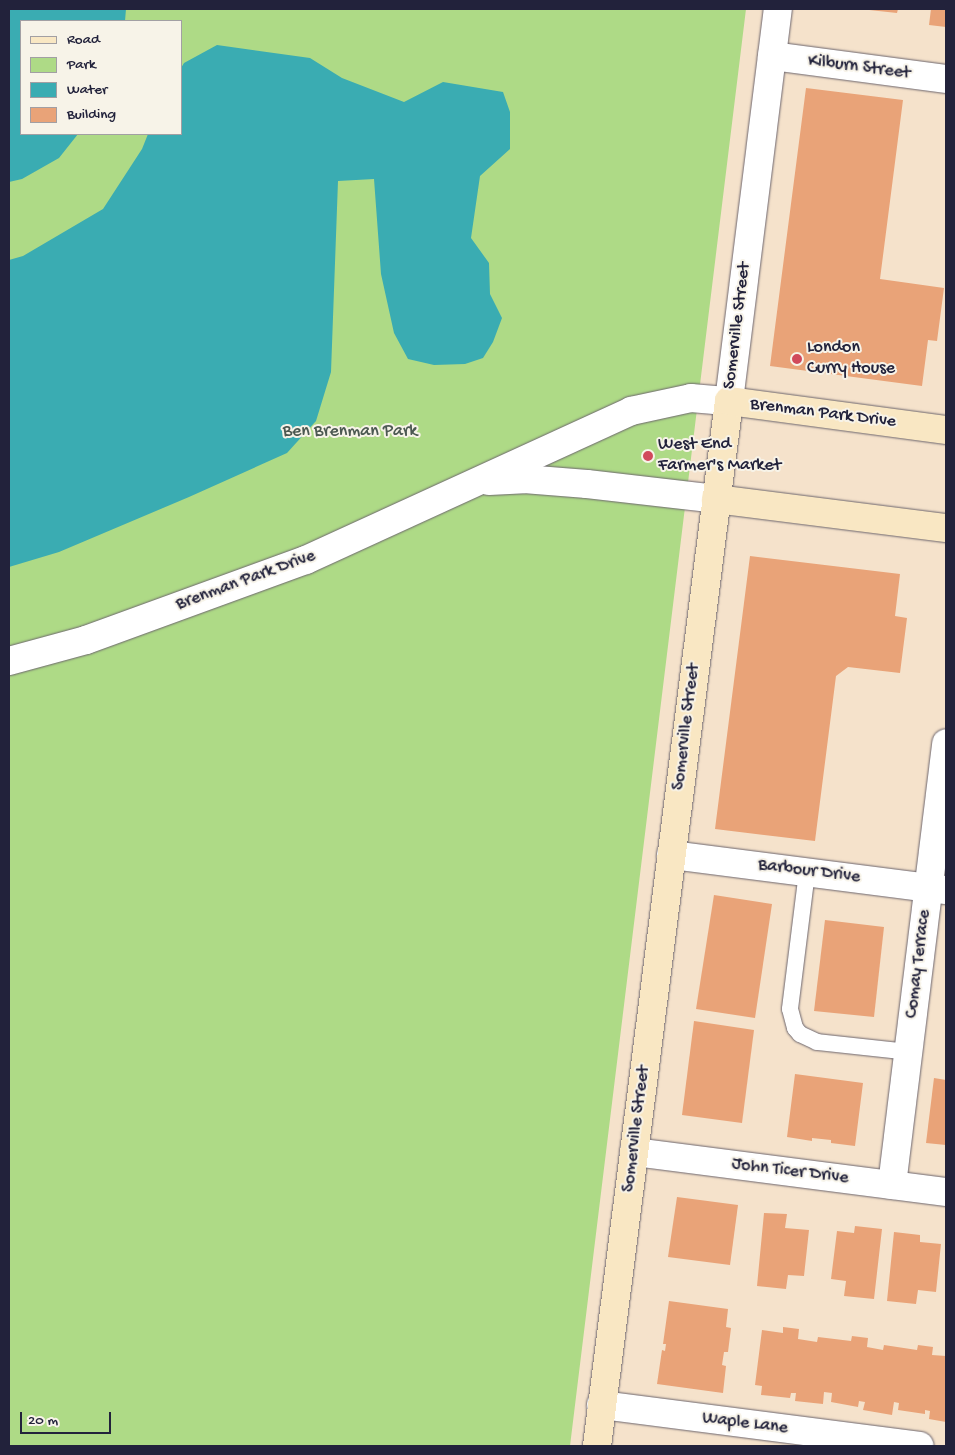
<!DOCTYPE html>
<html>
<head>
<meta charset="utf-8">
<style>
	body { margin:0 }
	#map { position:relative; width:955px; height:1455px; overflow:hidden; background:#f5e2cb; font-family:"Gochi Hand",sans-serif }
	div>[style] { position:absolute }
	.green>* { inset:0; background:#aeda86 }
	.water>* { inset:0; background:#3aacb2 }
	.building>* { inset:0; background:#e9a378 }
	.roads { filter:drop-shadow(0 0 1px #6c656d) drop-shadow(0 0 1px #6c656d) }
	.lane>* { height:16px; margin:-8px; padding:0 8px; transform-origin:8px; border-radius:8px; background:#fff }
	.street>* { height:28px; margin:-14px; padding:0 14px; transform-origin:14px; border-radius:14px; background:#fff }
	.secondary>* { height:28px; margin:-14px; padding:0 14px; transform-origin:14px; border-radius:14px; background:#f9e7c3 }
	.dots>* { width:14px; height:14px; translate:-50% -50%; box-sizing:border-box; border:2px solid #f7f3e8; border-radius:50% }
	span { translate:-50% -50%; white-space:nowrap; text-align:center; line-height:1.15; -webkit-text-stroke:4px #f7f3e8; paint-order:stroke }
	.street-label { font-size:18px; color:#22223b }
	.poi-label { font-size:18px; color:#22223b }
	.left { translate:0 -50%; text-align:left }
	.park-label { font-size:18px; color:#4c5952 }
	.frame { position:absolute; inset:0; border:10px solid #22223b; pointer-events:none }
	.legend { position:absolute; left:20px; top:20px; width:162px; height:115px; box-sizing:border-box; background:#f7f3e8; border:1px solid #a29fa3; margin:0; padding:6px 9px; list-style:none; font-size:15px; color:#22223b }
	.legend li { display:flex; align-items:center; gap:10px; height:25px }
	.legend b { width:25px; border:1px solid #a29fa3 }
	.scale { position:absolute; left:20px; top:1412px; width:91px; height:22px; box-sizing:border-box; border:2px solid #22223b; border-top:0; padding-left:6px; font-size:15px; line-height:18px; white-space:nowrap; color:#22223b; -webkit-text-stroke:4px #f7f3e8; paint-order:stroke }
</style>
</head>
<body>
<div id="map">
	<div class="green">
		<i style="clip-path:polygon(evenodd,9px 9px,746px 9px,570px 1446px,9px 1446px,9px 9px,21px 21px,181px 21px,181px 134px,21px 134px,21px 21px)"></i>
	</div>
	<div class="water">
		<i style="clip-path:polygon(9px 9px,126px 9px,125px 21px,21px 21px,21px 134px,78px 134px,59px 158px,22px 179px,9px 182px)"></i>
		<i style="clip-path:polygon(217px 45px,310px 58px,342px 78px,404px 102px,443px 82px,503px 92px,510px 112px,510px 149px,480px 176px,471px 238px,489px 263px,490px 294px,502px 318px,493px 342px,483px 358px,465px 364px,434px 365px,408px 359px,394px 333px,381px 274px,374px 179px,338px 181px,331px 372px,316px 421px,287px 453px,189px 497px,59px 552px,9px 567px,9px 260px,23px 256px,103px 209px,142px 149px,148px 134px,181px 134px,181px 68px,184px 63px)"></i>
	</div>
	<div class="building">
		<i style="clip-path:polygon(860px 9px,898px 9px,897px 13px)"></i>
		<i style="clip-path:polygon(931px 9px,946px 9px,946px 27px,929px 25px)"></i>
		<i style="clip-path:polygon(806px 88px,903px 100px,880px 279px,944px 288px,937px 341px,928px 340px,922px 386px,770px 366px)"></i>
		<i style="clip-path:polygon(750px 556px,900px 574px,895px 616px,907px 618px,900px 673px,848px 667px,836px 676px,815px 841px,715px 829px)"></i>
		<i style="clip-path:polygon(714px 895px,772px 904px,755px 1018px,696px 1009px)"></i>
		<i style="clip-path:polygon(825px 920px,884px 927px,874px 1017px,814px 1011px)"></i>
		<i style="clip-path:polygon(694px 1021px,754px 1030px,742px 1123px,682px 1115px)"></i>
		<i style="clip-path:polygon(795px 1074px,863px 1083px,855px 1146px,831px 1143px,831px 1140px,812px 1138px,812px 1141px,787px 1137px)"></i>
		<i style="clip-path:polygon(934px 1078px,946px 1080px,946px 1145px,926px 1143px)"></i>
		<i style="clip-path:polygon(677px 1197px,738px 1205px,730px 1265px,668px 1257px)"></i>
		<i style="clip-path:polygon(764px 1213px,787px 1214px,785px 1228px,809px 1230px,804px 1276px,788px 1275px,786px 1289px,757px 1286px)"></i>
		<i style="clip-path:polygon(855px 1226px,882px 1229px,874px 1299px,844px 1296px,846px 1281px,831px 1279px,837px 1231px,854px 1233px)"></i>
		<i style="clip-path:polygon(894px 1232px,920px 1235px,920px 1242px,941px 1244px,936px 1292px,918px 1290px,916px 1304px,887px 1301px)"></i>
		<i style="clip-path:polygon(669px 1301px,728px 1309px,726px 1327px,731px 1328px,728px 1352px,724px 1352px,722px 1365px,726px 1366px,723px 1393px,657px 1384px,662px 1350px,665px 1351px,666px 1344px,663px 1344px)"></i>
		<i style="clip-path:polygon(783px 1327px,799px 1329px,798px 1339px,817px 1342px,818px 1337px,851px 1341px,852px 1336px,868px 1338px,867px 1347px,883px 1350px,884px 1345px,917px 1350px,918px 1345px,933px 1347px,932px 1355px,946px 1356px,946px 1422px,929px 1419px,930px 1411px,925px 1410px,925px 1414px,898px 1410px,899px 1403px,894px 1402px,892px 1415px,863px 1410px,865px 1402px,859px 1401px,858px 1407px,831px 1402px,832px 1393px,824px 1392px,823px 1404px,795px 1401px,796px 1393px,791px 1393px,790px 1398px,761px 1395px,762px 1386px,755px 1385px,762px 1330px,783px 1333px)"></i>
	</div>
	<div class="roads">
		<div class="lane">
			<i style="left:807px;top:872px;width:138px;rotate:97.1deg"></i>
			<i style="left:790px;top:1009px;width:20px;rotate:75deg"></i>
			<i style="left:795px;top:1028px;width:8px;rotate:50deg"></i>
			<i style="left:800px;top:1034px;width:19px;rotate:25deg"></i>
			<i style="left:817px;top:1042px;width:93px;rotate:6.2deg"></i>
		</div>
		<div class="street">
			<i style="left:772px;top:56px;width:176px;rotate:7.5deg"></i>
			<i style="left:489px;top:481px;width:35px;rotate:-3deg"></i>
			<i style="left:524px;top:479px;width:63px;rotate:4.5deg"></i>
			<i style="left:587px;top:484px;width:130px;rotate:6.6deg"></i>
			<i style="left:9px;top:661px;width:80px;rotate:-15.3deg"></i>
			<i style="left:86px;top:640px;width:234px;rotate:-20deg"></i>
			<i style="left:306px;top:560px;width:358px;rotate:-24.6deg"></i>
			<i style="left:631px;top:411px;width:61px;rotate:-12.2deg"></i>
			<i style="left:691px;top:398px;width:38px;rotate:5deg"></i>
			<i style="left:729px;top:401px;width:395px;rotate:-82.9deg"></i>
			<i style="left:671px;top:855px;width:277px;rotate:7.3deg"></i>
			<i style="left:634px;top:1152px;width:315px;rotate:7.3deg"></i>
			<i style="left:892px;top:1185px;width:445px;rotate:-83deg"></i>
			<i style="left:601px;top:1405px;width:321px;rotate:7.3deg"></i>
		</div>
		<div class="secondary">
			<i style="left:716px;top:499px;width:232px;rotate:7.2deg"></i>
			<i style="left:597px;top:1446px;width:1053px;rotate:-82.8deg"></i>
			<i style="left:729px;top:401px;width:219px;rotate:7.6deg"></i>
		</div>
	</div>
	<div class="dots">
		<i style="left:797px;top:359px;background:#d1495b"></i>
		<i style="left:648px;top:456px;background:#d1495b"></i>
	</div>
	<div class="street-label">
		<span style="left:859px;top:68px;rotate:7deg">Kilburn Street</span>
		<span style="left:738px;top:326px;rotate:-83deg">Somerville Street</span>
		<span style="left:823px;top:414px;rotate:7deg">Brenman Park Drive</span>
		<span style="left:246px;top:581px;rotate:-20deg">Brenman Park Drive</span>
		<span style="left:687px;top:727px;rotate:-83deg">Somerville Street</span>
		<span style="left:809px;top:872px;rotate:7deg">Barbour Drive</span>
		<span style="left:919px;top:964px;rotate:-83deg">Comay Terrace</span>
		<span style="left:637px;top:1129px;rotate:-83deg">Somerville Street</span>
		<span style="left:790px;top:1172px;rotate:7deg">John Ticer Drive</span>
		<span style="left:745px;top:1424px;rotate:7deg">Waple Lane</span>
	</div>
	<div class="poi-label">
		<span class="left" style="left:807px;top:359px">London<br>Curry House</span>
		<span class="left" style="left:658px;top:456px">West End<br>Farmer's Market</span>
	</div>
	<div class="park-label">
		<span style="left:350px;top:432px">Ben Brenman Park</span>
	</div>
	<div class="frame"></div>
	<ul class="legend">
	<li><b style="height:6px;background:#f9e7c3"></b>Road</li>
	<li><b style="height:14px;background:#aeda86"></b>Park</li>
	<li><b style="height:14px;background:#3aacb2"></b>Water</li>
	<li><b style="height:14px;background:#e9a378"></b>Building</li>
	</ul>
	<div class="scale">20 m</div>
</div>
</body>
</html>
